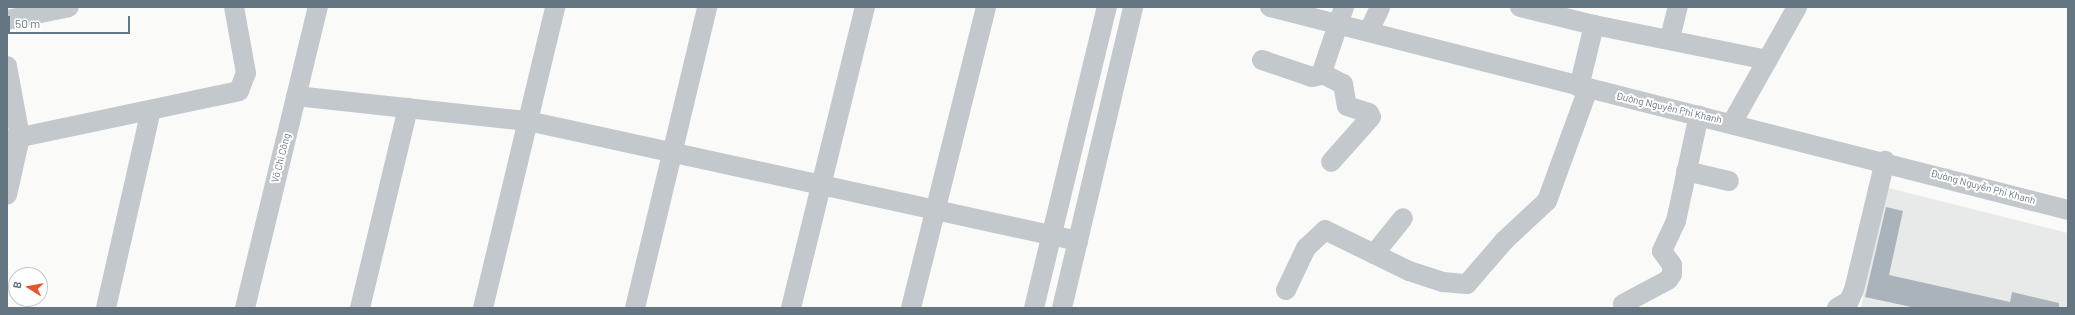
<!DOCTYPE html>
<html>
<head>
<meta charset="utf-8">
<style>
	body { margin:0 }
	#map { position:relative; width:2075px; height:315px; overflow:hidden; background:#fafaf8; font-family:Barlow,sans-serif }
	div>[style] { position:absolute }
	.built>* { inset:0; background:#e8e9e9 }
	.building>* { inset:0; background:#aab3b9 }
	.minor>* { height:20px; margin:-10px; padding:0 10px; transform-origin:10px; border-radius:10px; background:#c3c8cc }
	span { translate:-50% -50%; white-space:nowrap; text-align:center; line-height:1.15; -webkit-text-stroke:4px #fff; paint-order:stroke }
	.street-label { font-size:10px; color:#657683 }
	.frame { position:absolute; inset:0; border:8px solid #657683; pointer-events:none }
	.north { position:absolute; left:8px; top:267px; width:40px; height:40px; box-sizing:border-box; background:#fff; border:1px solid #c1c8cd; border-radius:50%; rotate:281deg; font-size:11px; font-weight:700; line-height:16px; text-align:center; color:#657683 }
	.north::after { content:''; display:block; margin:auto; width:14px; height:18px; background:#e4572e; clip-path:polygon(50% 0,100% 100%,50% 72%,0 100%) }
	.scale { position:absolute; left:8px; top:16px; width:122px; height:18px; box-sizing:border-box; border:2px solid #657683; border-top:0; padding-left:5px; font-size:12px; line-height:14px; white-space:nowrap; color:#657683; -webkit-text-stroke:3px #fff; paint-order:stroke }
</style>
</head>
<body>
<div id="map">
	<div class="built">
		<i style="clip-path:polygon(1885px 187px,2068px 233px,2068px 308px,1861px 308px)"></i>
	</div>
	<div class="building">
		<i style="clip-path:polygon(1886px 207px,1903px 211px,1889px 275px,2010px 302px,2012px 292px,2059px 303px,2059px 308px,1916px 308px,1865px 297px)"></i>
	</div>
	<div class="minor">
		<i style="left:1270px;top:7px;width:823px;rotate:14.27deg"></i>
		<i style="left:1520px;top:7px;width:76px;rotate:13.7deg"></i>
		<i style="left:7px;top:20px;width:63px;rotate:-11.8deg"></i>
		<i style="left:1369px;top:31px;width:26px;rotate:-65deg"></i>
		<i style="left:1670px;top:38px;width:32px;rotate:-76deg"></i>
		<i style="left:1262px;top:60px;width:53px;rotate:18.8deg"></i>
		<i style="left:1312px;top:77px;width:9px;rotate:-13deg"></i>
		<i style="left:1321px;top:75px;width:72px;rotate:-71.3deg"></i>
		<i style="left:7px;top:66px;width:72px;rotate:79.6deg"></i>
		<i style="left:20px;top:137px;width:59px;rotate:102.6deg"></i>
		<i style="left:1323px;top:74px;width:22px;rotate:27deg"></i>
		<i style="left:1343px;top:84px;width:22px;rotate:80deg"></i>
		<i style="left:1347px;top:106px;width:23px;rotate:18deg"></i>
		<i style="left:1369px;top:113px;width:4px;rotate:63deg"></i>
		<i style="left:1371px;top:117px;width:60px;rotate:131.6deg"></i>
		<i style="left:1579px;top:87px;width:64px;rotate:-76.4deg"></i>
		<i style="left:1594px;top:25px;width:177px;rotate:11.4deg"></i>
		<i style="left:296px;top:96px;width:233px;rotate:6.2deg"></i>
		<i style="left:528px;top:121px;width:563px;rotate:12.31deg"></i>
		<i style="left:1732px;top:123px;width:133px;rotate:-60.7deg"></i>
		<i style="left:7px;top:140px;width:237px;rotate:-11.9deg"></i>
		<i style="left:239px;top:91px;width:19px;rotate:-69deg"></i>
		<i style="left:246px;top:73px;width:67px;rotate:-100.3deg"></i>
		<i style="left:1686px;top:171px;width:44px;rotate:13.1deg"></i>
		<i style="left:1374px;top:254px;width:46px;rotate:-51.1deg"></i>
		<i style="left:1286px;top:290px;width:47px;rotate:-64.5deg"></i>
		<i style="left:1306px;top:248px;width:26px;rotate:-43deg"></i>
		<i style="left:1325px;top:230px;width:93px;rotate:26deg"></i>
		<i style="left:1409px;top:271px;width:36px;rotate:18deg"></i>
		<i style="left:1443px;top:282px;width:24px;rotate:5deg"></i>
		<i style="left:1467px;top:284px;width:58px;rotate:-49.2deg"></i>
		<i style="left:1505px;top:240px;width:57px;rotate:-42.9deg"></i>
		<i style="left:1547px;top:201px;width:119px;rotate:-69.9deg"></i>
		<i style="left:1623px;top:304px;width:51px;rotate:-28.1deg"></i>
		<i style="left:1668px;top:280px;width:7px;rotate:-56deg"></i>
		<i style="left:1672px;top:274px;width:9px;rotate:-90deg"></i>
		<i style="left:1672px;top:265px;width:17px;rotate:-126deg"></i>
		<i style="left:1662px;top:251px;width:33px;rotate:-65deg"></i>
		<i style="left:1676px;top:221px;width:108px;rotate:-77.8deg"></i>
		<i style="left:106px;top:308px;width:203px;rotate:-77.2deg"></i>
		<i style="left:245px;top:308px;width:310px;rotate:-76.4deg"></i>
		<i style="left:360px;top:308px;width:206px;rotate:-76.5deg"></i>
		<i style="left:483px;top:308px;width:309px;rotate:-76.5deg"></i>
		<i style="left:635px;top:308px;width:309px;rotate:-76.5deg"></i>
		<i style="left:791px;top:308px;width:310px;rotate:-76.2deg"></i>
		<i style="left:911px;top:308px;width:310px;rotate:-76deg"></i>
		<i style="left:1034px;top:308px;width:310px;rotate:-76.4deg"></i>
		<i style="left:1062px;top:308px;width:309px;rotate:-76.7deg"></i>
		<i style="left:1837px;top:308px;width:14px;rotate:-30deg"></i>
		<i style="left:1849px;top:301px;width:12px;rotate:-66deg"></i>
		<i style="left:1854px;top:290px;width:133px;rotate:-76.5deg"></i>
	</div>
	<div class="street-label">
		<span style="left:1669px;top:108px;rotate:13deg">Đường Nguyễn Phi Khanh</span>
		<span style="left:281px;top:158px;rotate:-76deg">Võ Chí Công</span>
		<span style="left:1983px;top:187px;rotate:15deg">Đường Nguyễn Phi Khanh</span>
	</div>
	<div class="frame"></div>
	<div class="north">B</div>
	<div class="scale">50 m</div>
</div>
</body>
</html>
